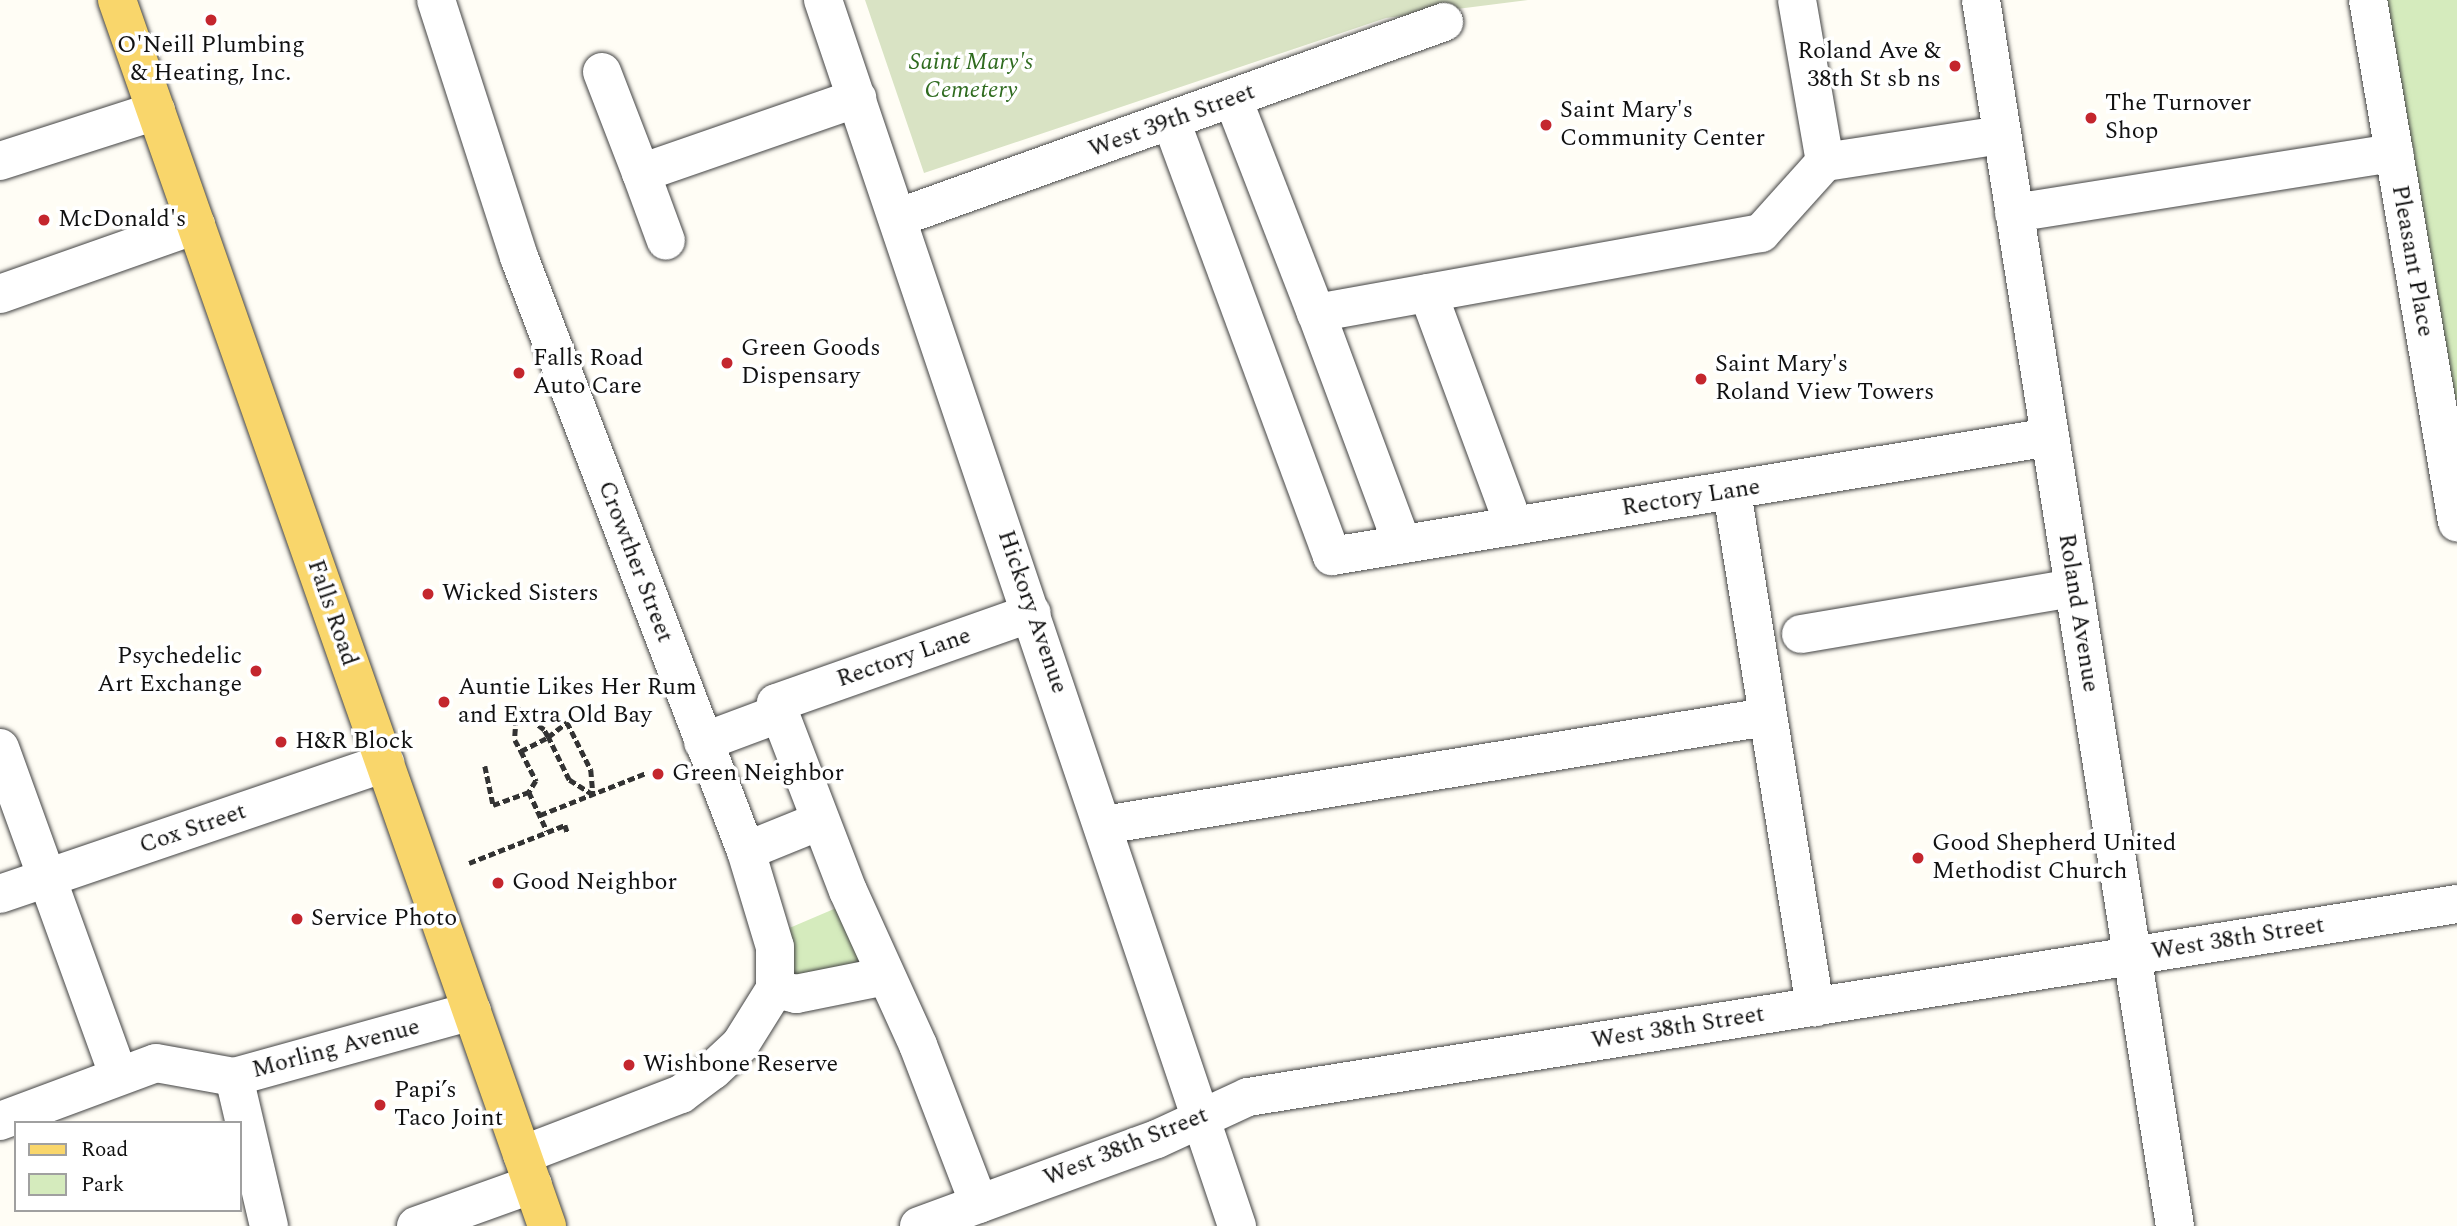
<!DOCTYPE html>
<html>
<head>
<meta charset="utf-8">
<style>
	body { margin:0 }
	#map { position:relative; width:2457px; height:1226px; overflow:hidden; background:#fffdf5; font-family:Spectral,serif }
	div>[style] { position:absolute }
	.green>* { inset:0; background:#d5ebbd }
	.cemetery>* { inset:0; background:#d9e3c4 }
	.path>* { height:4.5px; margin-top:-2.25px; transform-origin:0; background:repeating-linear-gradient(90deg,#333 0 7px,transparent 0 10.5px) }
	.roads { filter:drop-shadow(0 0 2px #444) drop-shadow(0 0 2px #444) }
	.minor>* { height:38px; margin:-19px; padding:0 19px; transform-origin:19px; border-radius:19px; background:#fff }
	.major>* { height:38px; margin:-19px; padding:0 19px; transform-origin:19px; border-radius:19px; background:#f9d66b }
	.dots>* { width:19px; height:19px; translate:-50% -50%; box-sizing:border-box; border:4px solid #fff; border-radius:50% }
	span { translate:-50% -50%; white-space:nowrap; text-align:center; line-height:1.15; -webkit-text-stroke:7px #fff; paint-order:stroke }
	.poi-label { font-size:24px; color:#111 }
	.right { translate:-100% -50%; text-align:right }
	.left { translate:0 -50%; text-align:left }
	.park-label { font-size:24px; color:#2f6b1f; font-style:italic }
	.street-label { font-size:24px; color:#111 }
	.legend { position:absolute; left:14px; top:1121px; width:228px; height:91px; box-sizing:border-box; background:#fff; border:2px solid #a0a0a0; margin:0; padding:9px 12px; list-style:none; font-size:21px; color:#111 }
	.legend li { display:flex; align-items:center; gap:14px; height:35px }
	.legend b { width:35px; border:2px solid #a0a0a0 }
</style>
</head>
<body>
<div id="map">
	<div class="green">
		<i style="clip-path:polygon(2386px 0,2457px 0,2457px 399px,2453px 399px)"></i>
		<i style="clip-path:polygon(848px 903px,875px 967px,792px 987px,780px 932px)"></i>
	</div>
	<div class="cemetery">
		<i style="clip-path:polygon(865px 0,1528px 0,1386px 18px,924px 173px)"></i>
	</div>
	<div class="path">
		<i style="left:521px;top:751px;width:30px;rotate:-27deg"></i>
		<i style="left:548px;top:737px;width:24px;rotate:-38deg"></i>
		<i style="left:567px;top:722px;width:54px;rotate:63.4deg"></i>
		<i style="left:591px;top:770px;width:25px;rotate:85deg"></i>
		<i style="left:593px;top:795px;width:28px;rotate:-148deg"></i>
		<i style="left:569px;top:780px;width:48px;rotate:-116deg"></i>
		<i style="left:548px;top:737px;width:8px;rotate:-120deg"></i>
		<i style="left:544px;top:730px;width:35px;rotate:-141deg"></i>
		<i style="left:517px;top:708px;width:32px;rotate:94deg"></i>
		<i style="left:515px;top:740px;width:13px;rotate:61deg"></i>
		<i style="left:521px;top:751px;width:34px;rotate:63deg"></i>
		<i style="left:536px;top:781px;width:13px;rotate:122deg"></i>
		<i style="left:485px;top:766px;width:40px;rotate:78deg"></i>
		<i style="left:493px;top:805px;width:38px;rotate:-20deg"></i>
		<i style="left:529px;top:792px;width:43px;rotate:65.2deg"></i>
		<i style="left:540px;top:815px;width:114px;rotate:-21.6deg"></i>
		<i style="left:469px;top:863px;width:103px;rotate:-21.6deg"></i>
		<i style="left:565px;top:825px;width:9px;rotate:72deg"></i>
	</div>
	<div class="roads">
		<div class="minor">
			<i style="left:436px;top:0;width:270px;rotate:72.1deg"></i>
			<i style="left:519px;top:257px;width:636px;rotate:69.09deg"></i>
			<i style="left:746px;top:851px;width:100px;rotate:73.2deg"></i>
			<i style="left:775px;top:947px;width:42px;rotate:90deg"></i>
			<i style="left:775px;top:989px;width:66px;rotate:122deg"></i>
			<i style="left:740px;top:1045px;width:37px;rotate:137deg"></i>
			<i style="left:713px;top:1070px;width:40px;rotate:143deg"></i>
			<i style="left:681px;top:1094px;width:170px;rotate:159deg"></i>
			<i style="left:823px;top:0;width:1294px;rotate:71.34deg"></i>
			<i style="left:1797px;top:0;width:164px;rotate:80.2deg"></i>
			<i style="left:1981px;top:0;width:1241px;rotate:81.01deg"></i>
			<i style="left:2368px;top:0;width:530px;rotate:80.32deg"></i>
			<i style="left:602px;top:72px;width:108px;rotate:68.9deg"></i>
			<i style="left:641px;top:173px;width:229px;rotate:-19.1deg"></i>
			<i style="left:1233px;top:99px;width:230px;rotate:68.8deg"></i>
			<i style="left:1316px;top:313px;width:452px;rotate:-10.2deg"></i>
			<i style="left:1761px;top:233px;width:96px;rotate:-48deg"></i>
			<i style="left:1825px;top:162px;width:179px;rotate:-8.7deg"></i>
			<i style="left:1171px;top:121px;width:464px;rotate:69.7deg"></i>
			<i style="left:1332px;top:556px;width:728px;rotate:-9.41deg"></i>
			<i style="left:0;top:161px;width:164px;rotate:-17.8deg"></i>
			<i style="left:641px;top:173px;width:72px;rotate:69.8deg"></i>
			<i style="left:2014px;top:213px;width:385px;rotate:-9deg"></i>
			<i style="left:900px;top:217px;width:578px;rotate:-19.72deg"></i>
			<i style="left:1428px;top:293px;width:248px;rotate:69.7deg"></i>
			<i style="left:0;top:294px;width:208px;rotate:-19.4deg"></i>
			<i style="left:1314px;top:307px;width:253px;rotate:69.6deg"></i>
			<i style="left:1732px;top:492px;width:522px;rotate:80.84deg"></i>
			<i style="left:1801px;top:634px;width:277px;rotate:-9.6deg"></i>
			<i style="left:703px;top:742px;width:80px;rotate:-20.5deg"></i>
			<i style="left:0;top:748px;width:349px;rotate:70.1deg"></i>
			<i style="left:1104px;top:825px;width:671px;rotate:-9.27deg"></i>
			<i style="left:746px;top:851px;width:80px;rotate:-22.1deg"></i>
			<i style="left:0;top:894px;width:407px;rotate:-18.8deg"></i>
			<i style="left:775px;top:989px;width:22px;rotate:13deg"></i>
			<i style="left:796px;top:994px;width:91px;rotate:-11.4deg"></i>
			<i style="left:234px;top:1077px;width:153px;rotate:76.8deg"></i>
			<i style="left:0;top:1121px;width:166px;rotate:-20.4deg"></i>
			<i style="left:156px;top:1063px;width:79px;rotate:10.2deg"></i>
			<i style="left:234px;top:1077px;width:247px;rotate:-15.5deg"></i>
			<i style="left:979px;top:1204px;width:170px;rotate:-111deg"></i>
			<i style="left:918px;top:1045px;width:169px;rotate:-114.4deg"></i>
			<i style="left:848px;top:891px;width:201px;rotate:-111deg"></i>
			<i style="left:776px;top:703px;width:271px;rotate:-19.4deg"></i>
			<i style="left:416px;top:1226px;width:124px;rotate:-19.7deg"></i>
			<i style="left:919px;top:1226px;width:253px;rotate:-20.1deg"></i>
			<i style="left:1157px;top:1139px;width:100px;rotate:-24.8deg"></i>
			<i style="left:1248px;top:1097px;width:1224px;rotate:-9.07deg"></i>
		</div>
		<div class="major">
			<i style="left:117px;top:0;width:1299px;rotate:70.67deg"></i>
		</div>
	</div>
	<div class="dots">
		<i style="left:211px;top:20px;background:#c4262e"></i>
		<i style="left:1955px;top:66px;background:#c4262e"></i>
		<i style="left:2091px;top:118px;background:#c4262e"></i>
		<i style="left:1546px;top:125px;background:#c4262e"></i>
		<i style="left:44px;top:220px;background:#c4262e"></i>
		<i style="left:727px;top:363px;background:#c4262e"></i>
		<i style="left:519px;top:373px;background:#c4262e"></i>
		<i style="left:1701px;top:379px;background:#c4262e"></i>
		<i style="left:428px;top:594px;background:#c4262e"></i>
		<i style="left:256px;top:671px;background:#c4262e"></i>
		<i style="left:444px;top:702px;background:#c4262e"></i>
		<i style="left:281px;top:742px;background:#c4262e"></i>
		<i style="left:658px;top:774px;background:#c4262e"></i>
		<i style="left:1918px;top:858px;background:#c4262e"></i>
		<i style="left:498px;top:883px;background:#c4262e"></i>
		<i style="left:297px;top:919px;background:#c4262e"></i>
		<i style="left:629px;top:1065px;background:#c4262e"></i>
		<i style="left:380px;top:1105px;background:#c4262e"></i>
	</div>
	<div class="poi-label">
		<span style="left:211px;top:60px">O'Neill Plumbing<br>&amp; Heating, Inc.</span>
		<span class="right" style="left:1941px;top:66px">Roland Ave &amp;<br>38th St sb ns</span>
		<span class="left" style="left:2105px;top:118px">The Turnover<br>Shop</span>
		<span class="left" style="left:1560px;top:125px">Saint Mary's<br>Community Center</span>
		<span class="left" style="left:58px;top:220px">McDonald's</span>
		<span class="left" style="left:741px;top:363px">Green Goods<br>Dispensary</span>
		<span class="left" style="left:533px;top:373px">Falls Road<br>Auto Care</span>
		<span class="left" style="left:1715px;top:379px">Saint Mary's<br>Roland View Towers</span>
		<span class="left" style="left:442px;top:594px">Wicked Sisters</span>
		<span class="right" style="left:242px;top:671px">Psychedelic<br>Art Exchange</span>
		<span class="left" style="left:458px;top:702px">Auntie Likes Her Rum<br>and Extra Old Bay</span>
		<span class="left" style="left:295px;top:742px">H&amp;R Block</span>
		<span class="left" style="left:672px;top:774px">Green Neighbor</span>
		<span class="left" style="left:1932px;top:858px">Good Shepherd United<br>Methodist Church</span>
		<span class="left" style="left:512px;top:883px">Good Neighbor</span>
		<span class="left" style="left:311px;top:919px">Service Photo</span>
		<span class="left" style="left:643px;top:1065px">Wishbone Reserve</span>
		<span class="left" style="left:394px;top:1105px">Papi’s<br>Taco Joint</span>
	</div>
	<div class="park-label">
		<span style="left:971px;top:77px">Saint Mary's<br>Cemetery</span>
	</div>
	<div class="street-label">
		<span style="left:1172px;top:121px;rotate:-20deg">West 39th Street</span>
		<span style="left:2412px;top:261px;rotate:80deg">Pleasant Place</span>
		<span style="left:1691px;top:498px;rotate:-9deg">Rectory Lane</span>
		<span style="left:635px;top:562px;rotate:69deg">Crowther Street</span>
		<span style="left:1032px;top:612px;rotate:71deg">Hickory Avenue</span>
		<span style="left:332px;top:613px;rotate:71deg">Falls Road</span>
		<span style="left:2078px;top:613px;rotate:81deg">Roland Avenue</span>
		<span style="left:904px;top:658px;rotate:-19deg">Rectory Lane</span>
		<span style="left:193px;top:829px;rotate:-19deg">Cox Street</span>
		<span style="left:2238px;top:939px;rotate:-9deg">West 38th Street</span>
		<span style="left:1678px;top:1028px;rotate:-9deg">West 38th Street</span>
		<span style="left:336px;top:1049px;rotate:-15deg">Morling Avenue</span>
		<span style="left:1126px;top:1147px;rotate:-22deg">West 38th Street</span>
	</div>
	<ul class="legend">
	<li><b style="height:9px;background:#f9d66b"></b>Road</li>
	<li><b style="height:19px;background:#d5ebbd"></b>Park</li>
	</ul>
</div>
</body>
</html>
